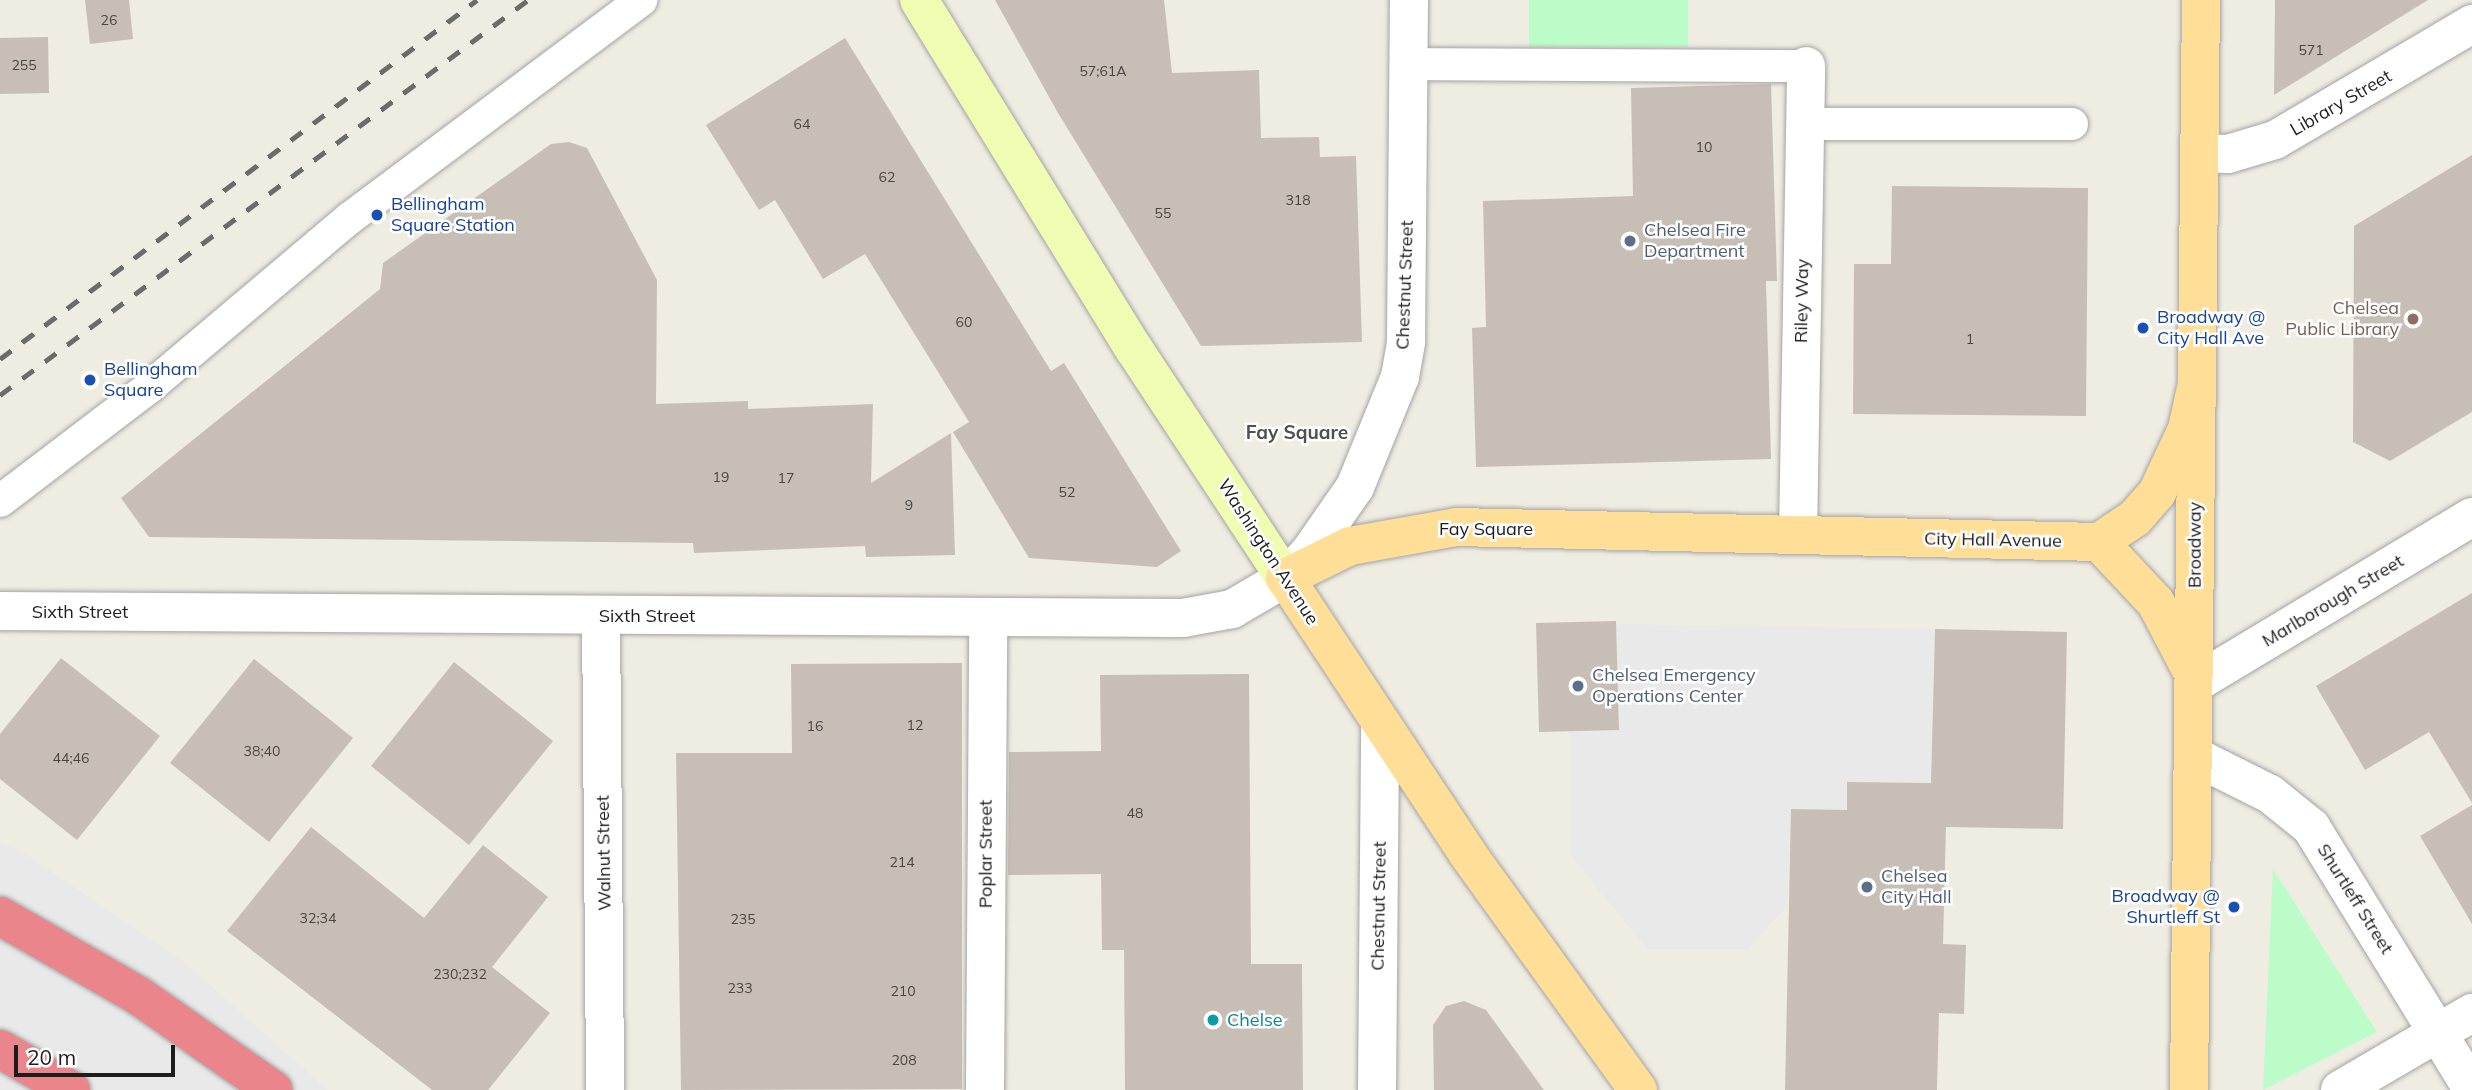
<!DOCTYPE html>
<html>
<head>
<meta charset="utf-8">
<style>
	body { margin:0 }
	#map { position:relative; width:2472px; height:1090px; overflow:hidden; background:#efece2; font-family:Mulish,sans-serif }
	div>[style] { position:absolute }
	.park>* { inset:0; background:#bcfcc8 }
	.parking>* { inset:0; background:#e9e9e9 }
	.building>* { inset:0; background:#c7bfb5 }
	.roads { filter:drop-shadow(0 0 2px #a4a4a4) drop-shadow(0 0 2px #a4a4a4) }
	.service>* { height:32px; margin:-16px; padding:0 16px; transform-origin:16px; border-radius:16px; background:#fff }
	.minor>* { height:38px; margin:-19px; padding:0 19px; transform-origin:19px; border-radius:19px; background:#fff }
	.tertiary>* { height:38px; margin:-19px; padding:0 19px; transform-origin:19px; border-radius:19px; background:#fff }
	.secondary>* { height:38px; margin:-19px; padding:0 19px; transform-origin:19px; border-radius:19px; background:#f0fcb2 }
	.primary>* { height:38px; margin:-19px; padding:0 19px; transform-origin:19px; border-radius:19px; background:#ffde97 }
	.motorway>* { height:38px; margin:-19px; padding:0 19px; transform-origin:19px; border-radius:19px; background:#eb858c }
	.rail>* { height:5px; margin-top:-2.5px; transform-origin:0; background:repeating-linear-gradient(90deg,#6b6b6b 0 14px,transparent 0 28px) }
	.dots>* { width:19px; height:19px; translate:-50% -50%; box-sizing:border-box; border:4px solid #fff; border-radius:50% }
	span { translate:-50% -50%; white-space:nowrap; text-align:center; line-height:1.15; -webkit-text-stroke:5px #fff; paint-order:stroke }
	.number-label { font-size:14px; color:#484643 }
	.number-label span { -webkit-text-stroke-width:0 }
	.street-label { font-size:18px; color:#1d1d1d }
	.transit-label { font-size:18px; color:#164399 }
	.left { translate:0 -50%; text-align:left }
	.right { translate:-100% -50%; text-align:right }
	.service-label { font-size:18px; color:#4e5e75 }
	.education-label { font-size:18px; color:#785e54 }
	.culture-label { font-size:18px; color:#0d838f }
	.neighbourhood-label { font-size:19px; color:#505050; font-weight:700 }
	.scale { position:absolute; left:14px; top:1045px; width:161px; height:32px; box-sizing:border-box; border:4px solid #1d1d1d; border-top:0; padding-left:9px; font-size:21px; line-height:24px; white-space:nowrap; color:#1d1d1d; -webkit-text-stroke:5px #fff; paint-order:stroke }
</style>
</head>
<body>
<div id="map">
	<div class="park">
		<i style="clip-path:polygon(1529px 0,1688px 0,1688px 47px,1529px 47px)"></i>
		<i style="clip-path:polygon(2273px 869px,2377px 1032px,2263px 1090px)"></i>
	</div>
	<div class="parking">
		<i style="clip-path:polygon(1615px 624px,1935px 629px,1931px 783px,1847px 782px,1847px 810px,1792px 809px,1787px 906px,1748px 949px,1647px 949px,1569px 853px,1569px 730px)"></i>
		<i style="clip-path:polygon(0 843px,21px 851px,183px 961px,328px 1090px,0 1090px)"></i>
	</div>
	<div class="building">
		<i style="clip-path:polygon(85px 0,129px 0,133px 39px,90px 44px)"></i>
		<i style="clip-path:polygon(995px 0,1164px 0,1172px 73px,1259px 70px,1261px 138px,1319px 137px,1320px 157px,1356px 156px,1362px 342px,1201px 346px,1058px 113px)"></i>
		<i style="clip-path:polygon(2275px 0,2428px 0,2274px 95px)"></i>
		<i style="clip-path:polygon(48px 37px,49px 93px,0 94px,0 38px)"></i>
		<i style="clip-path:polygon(845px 38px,1051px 371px,1064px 363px,1181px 551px,1157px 567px,1029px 558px,953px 432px,969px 422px,865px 254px,823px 279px,775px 200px,759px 210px,706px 125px)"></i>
		<i style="clip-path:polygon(1771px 84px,1777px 281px,1766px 281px,1771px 459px,1476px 467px,1472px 328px,1486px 327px,1483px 201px,1633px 196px,1631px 88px)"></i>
		<i style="clip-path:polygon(569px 142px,587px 148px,657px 280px,656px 404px,748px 401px,748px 409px,873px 404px,871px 483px,951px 433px,955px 555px,866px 557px,865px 546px,694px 553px,693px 543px,149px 537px,121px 498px,380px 289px,383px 263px,551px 144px)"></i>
		<i style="clip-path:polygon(2472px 155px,2472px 412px,2390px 461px,2353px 442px,2354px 226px)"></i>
		<i style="clip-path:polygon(1892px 186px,2088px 188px,2086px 416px,1853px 414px,1854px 264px,1891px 264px)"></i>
		<i style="clip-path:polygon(2472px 593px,2472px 803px,2429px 732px,2365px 770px,2316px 686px)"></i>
		<i style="clip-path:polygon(1616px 621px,1619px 730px,1539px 732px,1536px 623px)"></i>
		<i style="clip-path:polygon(1935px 629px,2067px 632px,2063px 829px,1946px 827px,1943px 944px,1966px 945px,1964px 1014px,1939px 1013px,1937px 1090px,1785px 1090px,1791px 809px,1847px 810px,1847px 782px,1931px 783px)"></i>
		<i style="clip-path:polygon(61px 658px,160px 736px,77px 840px,0 779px,0 734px)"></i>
		<i style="clip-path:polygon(254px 659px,353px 738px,269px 842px,170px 763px)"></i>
		<i style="clip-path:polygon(454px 662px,553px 741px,469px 845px,371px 766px)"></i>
		<i style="clip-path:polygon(962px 663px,962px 1089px,681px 1090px,676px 753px,792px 753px,791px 664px)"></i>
		<i style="clip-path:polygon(1249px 674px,1251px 964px,1302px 964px,1303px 1090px,1125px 1090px,1124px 950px,1102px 950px,1101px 874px,1008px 875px,1009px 752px,1101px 751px,1100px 675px)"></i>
		<i style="clip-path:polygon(2472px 805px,2472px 924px,2420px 836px)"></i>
		<i style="clip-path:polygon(311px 827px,424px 918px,483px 845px,548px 897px,492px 967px,550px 1013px,488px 1090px,432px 1090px,227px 931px)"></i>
		<i style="clip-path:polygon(1464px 1001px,1486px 1010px,1544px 1090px,1434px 1090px,1433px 1025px,1446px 1006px)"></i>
	</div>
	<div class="roads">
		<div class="service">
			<i style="left:1409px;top:64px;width:397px;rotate:0.3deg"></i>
			<i style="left:1806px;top:124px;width:266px"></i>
			<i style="left:0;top:501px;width:190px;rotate:-37.3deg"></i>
			<i style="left:151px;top:386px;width:260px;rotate:-40.2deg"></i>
			<i style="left:350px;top:218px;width:364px;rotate:-36.8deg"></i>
		</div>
		<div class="minor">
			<i style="left:2200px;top:153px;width:28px;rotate:2deg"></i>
			<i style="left:2228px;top:154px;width:49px;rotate:-16.6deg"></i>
			<i style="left:2275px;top:140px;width:229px;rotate:-30.5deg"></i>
			<i style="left:1798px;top:535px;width:469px;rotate:-89deg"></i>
			<i style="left:1285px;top:578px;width:35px;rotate:-46deg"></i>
			<i style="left:1309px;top:553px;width:80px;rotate:-55.1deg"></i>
			<i style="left:1355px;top:487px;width:119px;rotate:-67.8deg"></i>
			<i style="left:1400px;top:377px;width:36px;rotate:-80deg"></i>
			<i style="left:1406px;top:342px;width:342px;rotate:-89.5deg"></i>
			<i style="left:601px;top:615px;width:475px;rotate:89.5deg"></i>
			<i style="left:2194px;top:684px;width:324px;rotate:-31deg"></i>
			<i style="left:2194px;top:756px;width:85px;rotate:26.6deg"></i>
			<i style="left:2270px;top:794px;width:53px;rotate:38.8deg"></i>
			<i style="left:2311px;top:827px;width:308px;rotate:58.4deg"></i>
			<i style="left:985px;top:1090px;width:471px;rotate:-89.6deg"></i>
			<i style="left:2340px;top:1090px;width:153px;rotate:-30.3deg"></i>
		</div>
		<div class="tertiary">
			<i style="left:0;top:611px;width:1183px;rotate:0.34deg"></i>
			<i style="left:1183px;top:618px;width:50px;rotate:-10.4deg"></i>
			<i style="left:1232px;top:609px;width:61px;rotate:-30.3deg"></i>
			<i style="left:1377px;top:1090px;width:367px;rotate:-89.5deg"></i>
		</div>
		<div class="secondary">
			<i style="left:919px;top:0;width:410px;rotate:58.4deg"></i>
			<i style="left:1134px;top:349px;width:274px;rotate:56.6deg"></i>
		</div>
		<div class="primary">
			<i style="left:2099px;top:542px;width:83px;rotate:46.9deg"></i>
			<i style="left:2156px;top:603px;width:71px;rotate:62.4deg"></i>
			<i style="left:1638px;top:1090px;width:291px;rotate:-125.8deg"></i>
			<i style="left:1468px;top:854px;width:331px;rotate:-123.5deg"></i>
			<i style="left:1285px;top:578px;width:72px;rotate:-26.2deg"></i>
			<i style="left:1350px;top:546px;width:109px;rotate:-10.1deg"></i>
			<i style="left:1457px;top:527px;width:642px;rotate:1.34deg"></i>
			<i style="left:2099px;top:542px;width:43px;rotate:-33.7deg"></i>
			<i style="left:2135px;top:518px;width:33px;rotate:-49deg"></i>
			<i style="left:2157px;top:493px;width:71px;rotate:-64.9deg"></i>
			<i style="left:2187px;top:429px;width:42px;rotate:-77.6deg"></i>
			<i style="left:2189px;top:1090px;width:1090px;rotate:-89.37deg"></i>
		</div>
		<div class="motorway">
			<i style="left:0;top:916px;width:160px;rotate:29.9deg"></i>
			<i style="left:139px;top:996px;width:164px;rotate:35deg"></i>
			<i style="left:0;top:1049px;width:82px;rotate:30deg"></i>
		</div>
	</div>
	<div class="rail">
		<i style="left:0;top:359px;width:597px;rotate:-36.97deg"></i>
		<i style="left:0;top:395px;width:659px;rotate:-36.8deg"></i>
	</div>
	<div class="dots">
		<i style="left:377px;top:215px;background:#1a4fb4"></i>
		<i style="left:1630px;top:241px;background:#5c6f8a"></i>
		<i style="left:2413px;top:319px;background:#8d6e63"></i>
		<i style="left:2143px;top:328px;background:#1a4fb4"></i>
		<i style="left:90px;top:380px;background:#1a4fb4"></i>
		<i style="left:1578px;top:686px;background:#5c6f8a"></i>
		<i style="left:1867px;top:887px;background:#5c6f8a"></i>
		<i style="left:2234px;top:907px;background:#1a4fb4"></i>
		<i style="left:1213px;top:1020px;background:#0f9aa8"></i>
	</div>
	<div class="number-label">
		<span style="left:109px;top:20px">26</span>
		<span style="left:2311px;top:50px">571</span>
		<span style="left:24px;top:65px">255</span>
		<span style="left:1103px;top:71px">57;61A</span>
		<span style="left:802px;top:124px">64</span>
		<span style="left:1704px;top:147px">10</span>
		<span style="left:887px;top:177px">62</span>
		<span style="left:1298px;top:200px">318</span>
		<span style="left:1163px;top:213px">55</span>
		<span style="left:964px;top:322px">60</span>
		<span style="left:1970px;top:339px">1</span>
		<span style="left:721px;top:477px">19</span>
		<span style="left:786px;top:478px">17</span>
		<span style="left:1067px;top:492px">52</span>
		<span style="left:909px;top:505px">9</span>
		<span style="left:915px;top:725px">12</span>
		<span style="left:815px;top:726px">16</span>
		<span style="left:262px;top:751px">38;40</span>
		<span style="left:71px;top:758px">44;46</span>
		<span style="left:1135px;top:813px">48</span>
		<span style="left:902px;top:862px">214</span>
		<span style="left:318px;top:918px">32;34</span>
		<span style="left:743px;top:919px">235</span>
		<span style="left:460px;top:974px">230;232</span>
		<span style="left:740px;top:988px">233</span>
		<span style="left:903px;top:991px">210</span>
		<span style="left:904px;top:1060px">208</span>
	</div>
	<div class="street-label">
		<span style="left:2341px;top:103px;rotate:-30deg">Library Street</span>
		<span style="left:1405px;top:285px;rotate:-88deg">Chestnut Street</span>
		<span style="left:1802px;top:301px;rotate:-89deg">Riley Way</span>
		<span style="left:1486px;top:529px">Fay Square</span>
		<span style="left:1993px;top:540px;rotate:1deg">City Hall Avenue</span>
		<span style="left:2195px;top:545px;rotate:-90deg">Broadway</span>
		<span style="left:1268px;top:552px;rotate:57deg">Washington Avenue</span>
		<span style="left:2333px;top:601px;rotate:-31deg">Marlborough Street</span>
		<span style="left:80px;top:612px">Sixth Street</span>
		<span style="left:647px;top:616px">Sixth Street</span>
		<span style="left:604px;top:853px;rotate:-91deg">Walnut Street</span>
		<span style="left:986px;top:854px;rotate:-90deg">Poplar Street</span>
		<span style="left:2355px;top:899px;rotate:58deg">Shurtleff Street</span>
		<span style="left:1379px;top:906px;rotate:-89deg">Chestnut Street</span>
	</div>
	<div class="transit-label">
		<span class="left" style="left:391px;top:215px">Bellingham<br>Square Station</span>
		<span class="left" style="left:2157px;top:328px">Broadway @<br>City Hall Ave</span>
		<span class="left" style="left:104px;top:380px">Bellingham<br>Square</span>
		<span class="right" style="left:2220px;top:907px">Broadway @<br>Shurtleff St</span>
	</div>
	<div class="service-label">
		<span class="left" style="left:1644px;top:241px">Chelsea Fire<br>Department</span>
		<span class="left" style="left:1592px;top:686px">Chelsea Emergency<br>Operations Center</span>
		<span class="left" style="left:1881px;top:887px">Chelsea<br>City Hall</span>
	</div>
	<div class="education-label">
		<span class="right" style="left:2399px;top:319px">Chelsea<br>Public Library</span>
	</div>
	<div class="culture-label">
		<span class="left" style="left:1227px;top:1020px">Chelse</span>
	</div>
	<div class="neighbourhood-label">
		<span style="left:1297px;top:433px">Fay Square</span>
	</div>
	<div class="scale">20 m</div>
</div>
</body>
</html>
